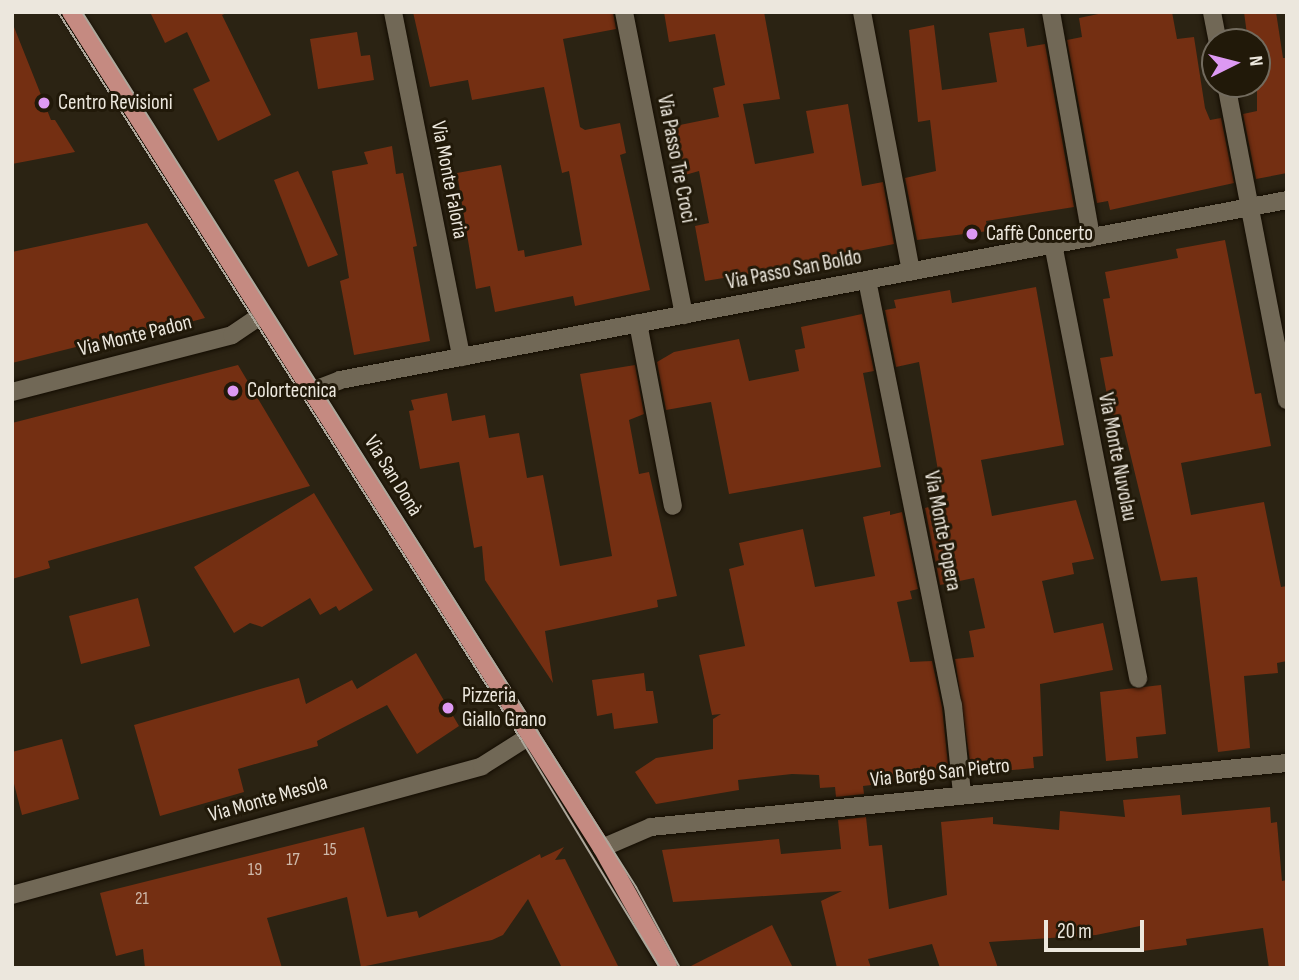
<!DOCTYPE html>
<html>
<head>
<meta charset="utf-8">
<style>
	body { margin:0 }
	#map { position:relative; width:1299px; height:980px; overflow:hidden; background:#2b2313; font-family:"Sofia Sans Condensed",sans-serif }
	div>[style] { position:absolute }
	.building>* { inset:0; background:#742f12 }
	.roads { filter:drop-shadow(0 0 2px #130c01) drop-shadow(0 0 2px #130c01) }
	.minor>* { height:18px; margin:-9px; padding:0 9px; transform-origin:9px; border-radius:9px; background:#716856 }
	.major>* { height:18px; margin:-9px; padding:0 9px; transform-origin:9px; border-radius:9px; background:#c58a81 }
	.tram>* { height:2px; margin:-1px; padding:0 1px; transform-origin:1px; border-radius:1px; background:#ada79b }
	.dots>* { width:19px; height:19px; translate:-50% -50%; box-sizing:border-box; border:4px solid #211909; border-radius:50% }
	span { translate:-50% -50%; white-space:nowrap; text-align:center; line-height:1.15; -webkit-text-stroke:6px #211909; paint-order:stroke }
	.number-label { font-size:18px; color:#ceb9aa }
	.number-label span { -webkit-text-stroke-width:0 }
	.poi-label { font-size:21px; color:#ece7dd }
	.left { translate:0 -50%; text-align:left }
	.street-label { font-size:21px; color:#ece7dd }
	.frame { position:absolute; inset:0; border:14px solid #ece7dd; pointer-events:none }
	.north { position:absolute; left:1201px; top:28px; width:70px; height:70px; box-sizing:border-box; background:#211909; border:2px solid #726b5e; border-radius:50%; rotate:84deg; font-size:19px; font-weight:700; line-height:28px; text-align:center; color:#ece7dd }
	.north::after { content:''; display:block; margin:auto; width:24px; height:32px; background:#dd99f3; clip-path:polygon(50% 0,100% 100%,50% 72%,0 100%) }
	.scale { position:absolute; left:1044px; top:920px; width:100px; height:32px; box-sizing:border-box; border:4px solid #ece7dd; border-top:0; padding-left:9px; font-size:21px; line-height:24px; white-space:nowrap; color:#ece7dd; -webkit-text-stroke:5px #211909; paint-order:stroke }
</style>
</head>
<body>
<div id="map">
	<div class="building">
		<i style="clip-path:polygon(150px 12px,229px 12px,222px 15px,271px 115px,218px 141px,193px 89px,210px 81px,187px 32px,165px 43px)"></i>
		<i style="clip-path:polygon(413px 12px,613px 12px,616px 29px,563px 39px,580px 127px,585px 130px,620px 123px,626px 153px,620px 155px,650px 290px,575px 306px,573px 296px,495px 312px,490px 286px,476px 289px,457px 173px,501px 165px,518px 251px,524px 250px,525px 257px,582px 245px,569px 171px,562px 173px,544px 87px,472px 100px,468px 80px,430px 87px)"></i>
		<i style="clip-path:polygon(664px 12px,764px 12px,780px 99px,743px 104px,755px 164px,814px 153px,806px 111px,848px 104px,862px 186px,883px 182px,894px 244px,848px 253px,849px 258px,705px 281px,695px 226px,709px 223px,699px 171px,685px 175px,675px 126px,719px 117px,713px 88px,725px 85px,715px 34px,669px 42px)"></i>
		<i style="clip-path:polygon(1108px 12px,1172px 12px,1177px 39px,1194px 37px,1205px 108px,1210px 120px,1221px 118px,1234px 183px,1110px 210px,1108px 201px,1097px 203px,1067px 40px,1082px 37px,1079px 18px)"></i>
		<i style="clip-path:polygon(1244px 12px,1276px 12px,1283px 58px,1287px 58px,1287px 173px,1256px 179px,1243px 114px,1257px 111px,1257px 42px,1248px 42px)"></i>
		<i style="clip-path:polygon(934px 25px,942px 90px,997px 82px,989px 33px,1024px 28px,1027px 47px,1045px 44px,1074px 207px,986px 221px,988px 231px,917px 240px,905px 178px,936px 171px,930px 120px,918px 122px,909px 30px)"></i>
		<i style="clip-path:polygon(14px 27px,51px 120px,55px 120px,75px 152px,12px 164px)"></i>
		<i style="clip-path:polygon(357px 32px,361px 56px,370px 55px,374px 80px,318px 89px,310px 39px)"></i>
		<i style="clip-path:polygon(392px 146px,396px 174px,403px 173px,417px 246px,413px 247px,430px 341px,354px 355px,340px 281px,349px 278px,332px 171px,368px 164px,364px 152px)"></i>
		<i style="clip-path:polygon(298px 171px,338px 255px,308px 267px,274px 180px)"></i>
		<i style="clip-path:polygon(147px 223px,205px 318px,86px 350px,84px 345px,12px 363px,12px 252px)"></i>
		<i style="clip-path:polygon(1225px 240px,1255px 394px,1261px 393px,1271px 446px,1181px 463px,1191px 515px,1264px 502px,1281px 587px,1287px 586px,1287px 661px,1277px 663px,1278px 673px,1244px 676px,1250px 748px,1218px 752px,1197px 577px,1161px 581px,1122px 420px,1112px 422px,1100px 358px,1113px 356px,1103px 299px,1110px 298px,1105px 272px,1178px 258px,1176px 249px)"></i>
		<i style="clip-path:polygon(1036px 287px,1064px 445px,981px 460px,992px 516px,1076px 500px,1094px 559px,1072px 563px,1074px 574px,1042px 581px,1054px 633px,1103px 623px,1113px 670px,1040px 684px,1043px 756px,1033px 757px,1034px 768px,1001px 771px,999px 759px,970px 762px,955px 659px,974px 657px,969px 631px,985px 628px,974px 578px,940px 585px,925px 508px,941px 504px,943px 499px,919px 362px,896px 367px,885px 310px,896px 308px,894px 300px,950px 290px,952px 303px)"></i>
		<i style="clip-path:polygon(862px 314px,874px 371px,863px 373px,881px 467px,729px 494px,711px 402px,666px 410px,657px 362px,674px 352px,739px 339px,749px 381px,799px 371px,795px 350px,805px 348px,801px 327px)"></i>
		<i style="clip-path:polygon(238px 365px,310px 486px,48px 561px,50px 568px,12px 579px,12px 423px)"></i>
		<i style="clip-path:polygon(635px 365px,644px 414px,629px 420px,639px 474px,649px 472px,677px 596px,657px 600px,658px 607px,545px 631px,553px 683px,485px 580px,482px 546px,474px 548px,459px 462px,420px 469px,409px 411px,414px 410px,411px 400px,447px 393px,452px 421px,485px 415px,489px 438px,519px 433px,527px 478px,543px 475px,560px 566px,612px 556px,580px 374px)"></i>
		<i style="clip-path:polygon(314px 493px,373px 590px,339px 611px,336px 606px,320px 615px,310px 598px,262px 627px,250px 623px,234px 633px,194px 567px)"></i>
		<i style="clip-path:polygon(890px 511px,890px 515px,902px 512px,918px 589px,910px 591px,912px 599px,897px 602px,910px 662px,932px 661px,942px 707px,948px 764px,937px 765px,938px 777px,863px 786px,864px 794px,836px 797px,835px 787px,820px 788px,819px 775px,792px 774px,738px 780px,739px 790px,656px 804px,635px 772px,656px 758px,713px 749px,713px 719px,721px 714px,712px 715px,699px 655px,745px 646px,729px 569px,744px 565px,739px 543px,803px 529px,815px 587px,875px 576px,863px 517px)"></i>
		<i style="clip-path:polygon(138px 598px,150px 646px,81px 664px,69px 616px)"></i>
		<i style="clip-path:polygon(416px 653px,459px 726px,417px 754px,387px 705px,317px 741px,318px 746px,238px 769px,244px 792px,160px 816px,134px 725px,299px 678px,306px 704px,352px 680px,357px 689px)"></i>
		<i style="clip-path:polygon(644px 673px,646px 691px,653px 691px,658px 723px,614px 729px,612px 713px,597px 716px,592px 680px)"></i>
		<i style="clip-path:polygon(1161px 685px,1166px 734px,1136px 737px,1138px 758px,1106px 761px,1100px 692px)"></i>
		<i style="clip-path:polygon(62px 739px,79px 799px,22px 815px,12px 776px,12px 752px)"></i>
		<i style="clip-path:polygon(1180px 795px,1182px 815px,1270px 807px,1271px 823px,1277px 822px,1282px 881px,1287px 880px,1287px 968px,1269px 968px,1263px 928px,1186px 939px,1187px 945px,1143px 951px,1140px 926px,1096px 935px,989px 942px,998px 968px,940px 968px,932px 944px,868px 959px,871px 968px,837px 968px,821px 901px,842px 891px,673px 902px,662px 850px,779px 839px,781px 854px,841px 849px,838px 820px,866px 817px,869px 846px,882px 845px,889px 909px,947px 895px,941px 822px,993px 817px,993px 824px,1059px 830px,1060px 811px,1125px 817px,1123px 800px)"></i>
		<i style="clip-path:polygon(364px 827px,387px 917px,417px 911px,419px 918px,540px 854px,541px 858px,564px 847px,555px 860px,565px 859px,619px 968px,562px 968px,528px 899px,503px 935px,492px 940px,361px 967px,347px 897px,267px 918px,282px 968px,145px 968px,143px 949px,116px 956px,100px 893px)"></i>
		<i style="clip-path:polygon(772px 925px,793px 968px,687px 968px)"></i>
	</div>
	<div class="roads">
		<div class="minor">
			<i style="left:393px;top:12px;width:352px;rotate:78.8deg"></i>
			<i style="left:624px;top:12px;width:309px;rotate:78.8deg"></i>
			<i style="left:862px;top:12px;width:264px;rotate:79.3deg"></i>
			<i style="left:1051px;top:12px;width:229px;rotate:79.9deg"></i>
			<i style="left:1212px;top:12px;width:31px;rotate:79deg"></i>
			<i style="left:1226px;top:84px;width:322px;rotate:79.1deg"></i>
			<i style="left:1053px;top:244px;width:443px;rotate:78.9deg"></i>
			<i style="left:867px;top:280px;width:434px;rotate:78.6deg"></i>
			<i style="left:953px;top:705px;width:88px;rotate:84.2deg"></i>
			<i style="left:638px;top:323px;width:186px;rotate:79.2deg"></i>
			<i style="left:312px;top:391px;width:30px;rotate:-21deg"></i>
			<i style="left:340px;top:380px;width:964px;rotate:-10.76deg"></i>
			<i style="left:12px;top:392px;width:227px;rotate:-14.5deg"></i>
			<i style="left:232px;top:335px;width:37px;rotate:-34deg"></i>
			<i style="left:602px;top:848px;width:53px;rotate:-23.2deg"></i>
			<i style="left:651px;top:827px;width:639px;rotate:-5.75deg"></i>
			<i style="left:12px;top:895px;width:487px;rotate:-15.3deg"></i>
			<i style="left:482px;top:766px;width:58px;rotate:-32.3deg"></i>
		</div>
		<div class="major">
			<i style="left:71px;top:12px;width:990px;rotate:57.58deg"></i>
			<i style="left:602px;top:848px;width:137px;rotate:60.8deg"></i>
		</div>
	</div>
	<div class="tram">
		<i style="left:58px;top:12px;width:864px;rotate:57.52deg"></i>
		<i style="left:522px;top:741px;width:266px;rotate:58.7deg"></i>
		<i style="left:82px;top:12px;width:1036px;rotate:57.66deg"></i>
		<i style="left:636px;top:887px;width:92px;rotate:61.5deg"></i>
	</div>
	<div class="dots">
		<i style="left:44px;top:103px;background:#dd99f3"></i>
		<i style="left:972px;top:234px;background:#dd99f3"></i>
		<i style="left:233px;top:391px;background:#dd99f3"></i>
		<i style="left:448px;top:708px;background:#dd99f3"></i>
	</div>
	<div class="number-label">
		<span style="left:330px;top:850px">15</span>
		<span style="left:293px;top:860px">17</span>
		<span style="left:255px;top:870px">19</span>
		<span style="left:142px;top:899px">21</span>
	</div>
	<div class="poi-label">
		<span class="left" style="left:58px;top:103px">Centro Revisioni</span>
		<span class="left" style="left:986px;top:234px">Caffè Concerto</span>
		<span class="left" style="left:247px;top:391px">Colortecnica</span>
		<span class="left" style="left:462px;top:708px">Pizzeria<br>Giallo Grano</span>
	</div>
	<div class="street-label">
		<span style="left:676px;top:159px;rotate:79deg">Via Passo Tre Croci</span>
		<span style="left:449px;top:180px;rotate:79deg">Via Monte Faloria</span>
		<span style="left:794px;top:270px;rotate:-11deg">Via Passo San Boldo</span>
		<span style="left:135px;top:336px;rotate:-14deg">Via Monte Padon</span>
		<span style="left:1117px;top:457px;rotate:79deg">Via Monte Nuvolau</span>
		<span style="left:393px;top:476px;rotate:58deg">Via San Donà</span>
		<span style="left:942px;top:531px;rotate:79deg">Via Monte Popera</span>
		<span style="left:940px;top:773px;rotate:-6deg">Via Borgo San Pietro</span>
		<span style="left:268px;top:799px;rotate:-16deg">Via Monte Mesola</span>
	</div>
	<div class="frame"></div>
	<div class="north">N</div>
	<div class="scale">20 m</div>
</div>
</body>
</html>
